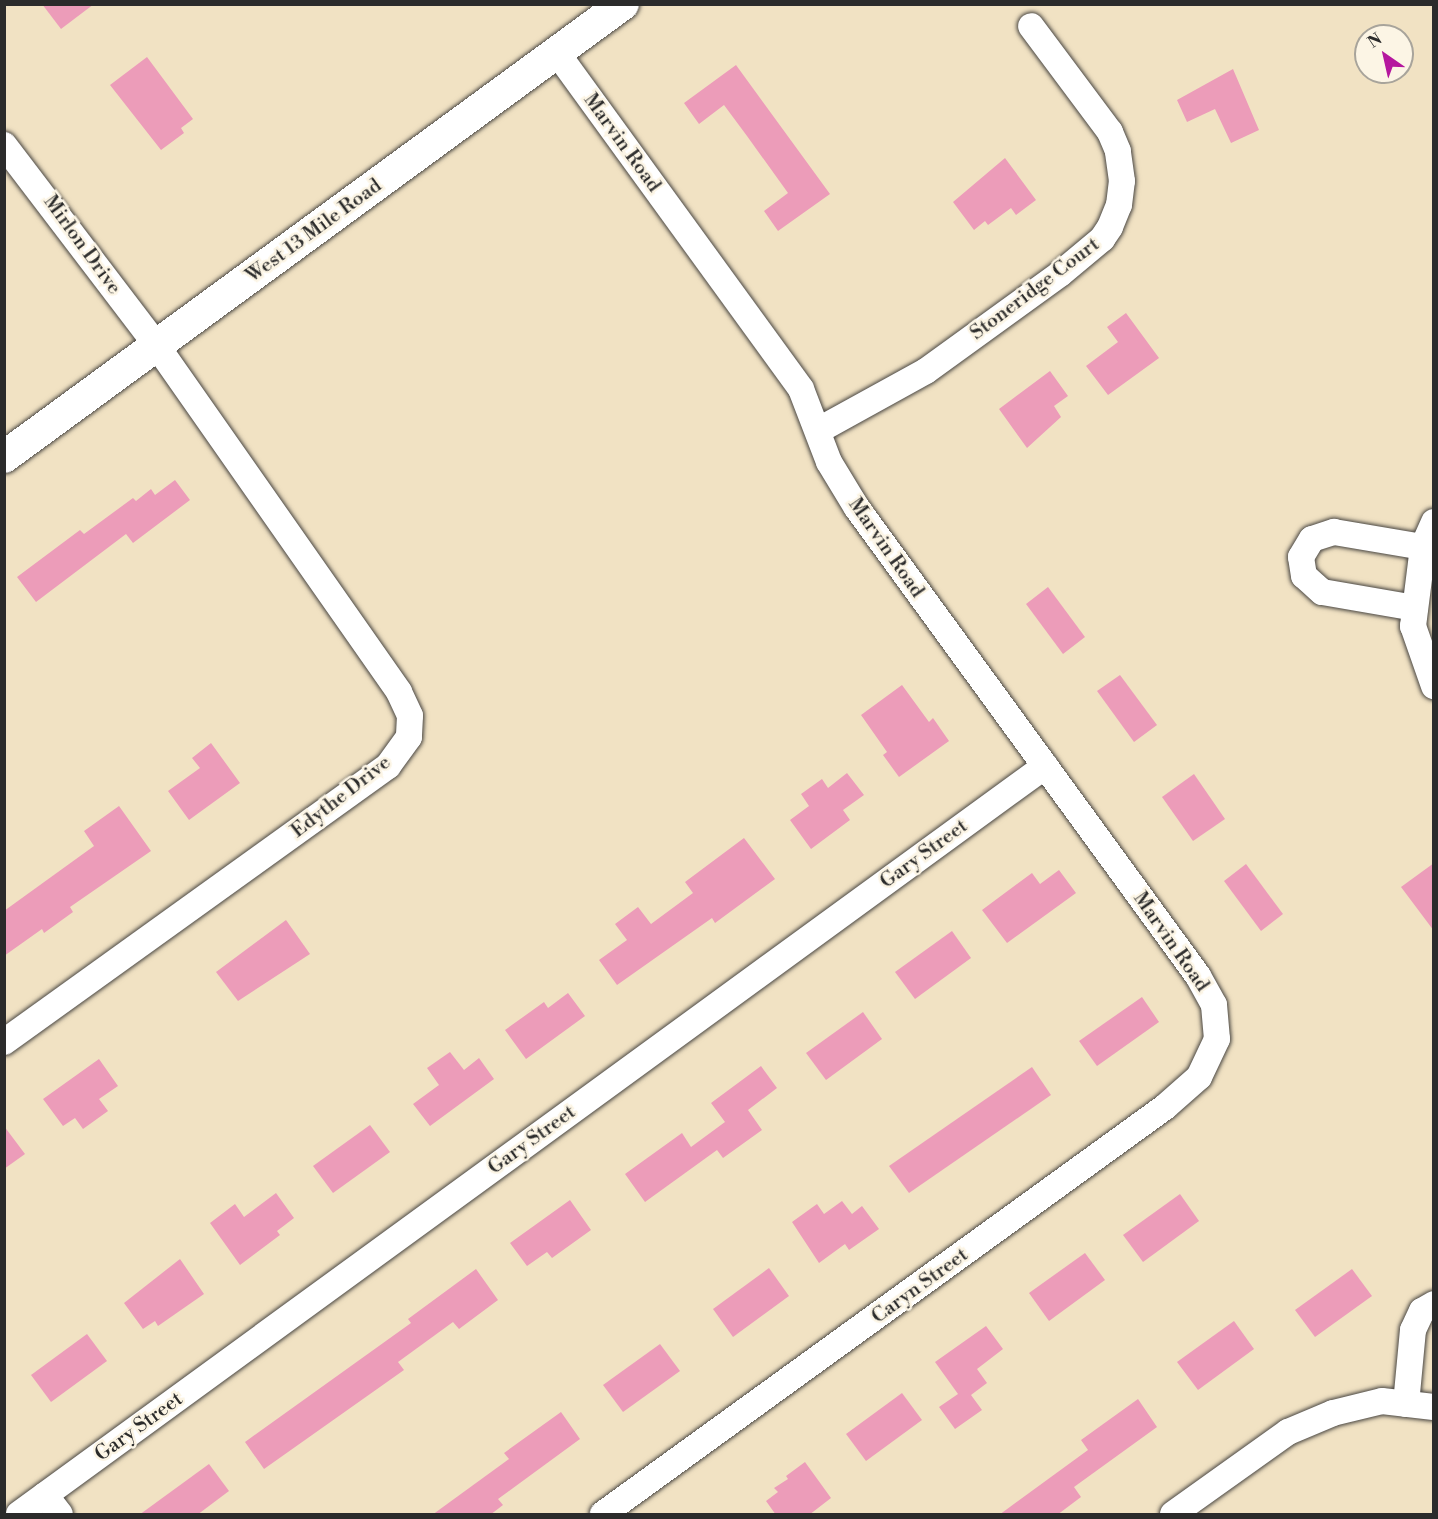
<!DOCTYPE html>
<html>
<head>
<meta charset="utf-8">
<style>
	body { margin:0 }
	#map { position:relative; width:1438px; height:1519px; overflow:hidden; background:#f1e2c3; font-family:"Libre Bodoni",serif }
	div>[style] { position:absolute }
	.building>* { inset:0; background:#ec9cb9 }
	.roads { filter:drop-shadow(0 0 2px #494642) drop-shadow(0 0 2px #494642) }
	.minor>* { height:26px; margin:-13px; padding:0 13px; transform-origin:13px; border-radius:13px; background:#fff }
	.tertiary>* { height:32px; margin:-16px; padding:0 16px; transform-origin:16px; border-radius:16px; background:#fff }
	span { translate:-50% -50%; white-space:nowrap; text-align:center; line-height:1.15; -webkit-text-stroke:5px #fcf5e5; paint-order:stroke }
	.street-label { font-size:20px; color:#2b2b2b }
	.frame { position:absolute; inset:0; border:6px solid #2b2b2b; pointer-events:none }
	.north { position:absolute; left:1354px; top:24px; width:60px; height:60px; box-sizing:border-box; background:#fcf5e5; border:2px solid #a8a49b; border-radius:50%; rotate:326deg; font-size:16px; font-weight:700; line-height:24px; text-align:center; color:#2b2b2b }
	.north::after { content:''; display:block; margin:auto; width:21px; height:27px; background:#b5179e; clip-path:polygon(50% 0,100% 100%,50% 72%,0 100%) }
</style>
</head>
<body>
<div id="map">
	<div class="building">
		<i style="clip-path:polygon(42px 4px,94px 4px,61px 29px)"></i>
		<i style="clip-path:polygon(147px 57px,193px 119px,181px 128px,184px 133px,161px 150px,110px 85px)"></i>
		<i style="clip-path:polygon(736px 65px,830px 194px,778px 231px,764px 211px,788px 193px,747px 136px,724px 105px,699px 124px,684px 103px)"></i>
		<i style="clip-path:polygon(1233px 69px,1259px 130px,1231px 143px,1215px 109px,1187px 122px,1177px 100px)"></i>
		<i style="clip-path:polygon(1005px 158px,1036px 200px,1016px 215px,1011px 208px,988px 225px,985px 221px,974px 230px,953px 202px)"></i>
		<i style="clip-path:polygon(1126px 313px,1159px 358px,1108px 395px,1086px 366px,1118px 342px,1107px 327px)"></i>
		<i style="clip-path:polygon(1050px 371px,1068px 396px,1054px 406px,1061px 417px,1027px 448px,999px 409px)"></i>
		<i style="clip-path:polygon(175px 480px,190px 500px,133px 543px,126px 534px,36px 602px,17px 577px,80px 530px,84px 534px,133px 498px,136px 501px,151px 489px,155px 495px)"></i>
		<i style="clip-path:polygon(1048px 587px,1085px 637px,1063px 654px,1026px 604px)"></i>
		<i style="clip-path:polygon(1120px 675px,1157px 725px,1134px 742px,1097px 691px)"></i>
		<i style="clip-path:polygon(902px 685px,929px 722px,933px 718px,949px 741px,899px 777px,883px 755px,887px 752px,861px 715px)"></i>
		<i style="clip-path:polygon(211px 743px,240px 783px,189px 820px,168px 791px,200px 768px,192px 758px)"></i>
		<i style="clip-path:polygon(847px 773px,864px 795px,843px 810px,850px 820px,811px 849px,790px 820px,809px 806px,801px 794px,822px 779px,828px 788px)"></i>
		<i style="clip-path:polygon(1194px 774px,1225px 819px,1193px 841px,1162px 797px)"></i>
		<i style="clip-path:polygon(119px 806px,151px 851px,70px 907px,73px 912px,44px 933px,42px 929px,4px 956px,4px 911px,94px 846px,84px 831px)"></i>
		<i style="clip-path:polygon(744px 838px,775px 879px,715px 923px,712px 918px,617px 985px,599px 960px,627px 940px,615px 924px,638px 907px,651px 924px,693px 893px,685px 882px)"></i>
		<i style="clip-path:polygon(1434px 863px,1434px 931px,1401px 887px)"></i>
		<i style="clip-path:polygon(1246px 864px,1283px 914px,1261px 931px,1224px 881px)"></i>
		<i style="clip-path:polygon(1059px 870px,1076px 893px,1007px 943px,982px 910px,1032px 873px,1040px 884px)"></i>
		<i style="clip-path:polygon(286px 920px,310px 954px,238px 1001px,216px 972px)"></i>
		<i style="clip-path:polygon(952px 931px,971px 958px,915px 999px,895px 972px)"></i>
		<i style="clip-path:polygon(568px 993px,585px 1016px,526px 1059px,505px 1030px,544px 1002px,548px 1008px)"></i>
		<i style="clip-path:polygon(1142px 997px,1159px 1022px,1097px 1066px,1079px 1041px)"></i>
		<i style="clip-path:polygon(863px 1012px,882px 1039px,826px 1080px,806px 1053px)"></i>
		<i style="clip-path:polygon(450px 1052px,464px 1070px,479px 1058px,494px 1079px,430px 1126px,413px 1104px,439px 1085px,427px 1068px)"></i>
		<i style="clip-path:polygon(99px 1059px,118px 1086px,99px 1099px,108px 1111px,83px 1129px,75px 1118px,63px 1126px,43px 1099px)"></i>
		<i style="clip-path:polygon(761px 1066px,777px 1088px,748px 1110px,762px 1130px,723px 1158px,717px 1150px,645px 1202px,625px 1174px,682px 1133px,691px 1147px,725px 1122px,711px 1103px)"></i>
		<i style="clip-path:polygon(1032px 1067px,1051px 1095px,909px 1193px,889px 1166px)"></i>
		<i style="clip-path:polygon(370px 1125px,390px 1152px,333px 1193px,313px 1166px)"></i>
		<i style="clip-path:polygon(4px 1126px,25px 1154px,4px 1169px)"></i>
		<i style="clip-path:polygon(276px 1193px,294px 1218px,277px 1231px,280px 1235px,240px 1265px,210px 1223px,235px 1204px,244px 1217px)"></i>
		<i style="clip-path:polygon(1180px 1194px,1199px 1221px,1143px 1262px,1123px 1235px)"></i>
		<i style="clip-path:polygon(570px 1200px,591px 1230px,552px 1258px,547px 1252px,527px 1266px,510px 1243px)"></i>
		<i style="clip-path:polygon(842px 1201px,852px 1214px,862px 1206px,879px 1229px,849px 1250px,845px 1244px,819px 1263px,792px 1222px,817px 1204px,824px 1214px)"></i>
		<i style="clip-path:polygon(1085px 1253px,1105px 1280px,1049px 1321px,1029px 1293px)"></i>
		<i style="clip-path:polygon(180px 1259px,204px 1294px,158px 1326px,155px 1321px,143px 1329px,124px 1303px)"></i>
		<i style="clip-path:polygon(769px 1268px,789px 1296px,733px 1337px,713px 1309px)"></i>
		<i style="clip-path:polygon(476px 1269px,498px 1300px,459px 1329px,453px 1322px,398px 1362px,404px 1370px,264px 1469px,245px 1442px,411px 1323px,408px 1319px)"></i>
		<i style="clip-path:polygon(1352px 1269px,1372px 1296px,1315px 1337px,1295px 1310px)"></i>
		<i style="clip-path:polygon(1234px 1321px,1254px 1349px,1198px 1390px,1177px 1362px)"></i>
		<i style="clip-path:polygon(986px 1326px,1003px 1349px,977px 1369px,987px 1383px,971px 1395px,982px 1410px,955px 1429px,939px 1407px,958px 1394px,935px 1362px)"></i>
		<i style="clip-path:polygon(87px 1334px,107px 1361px,51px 1402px,31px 1375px)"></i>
		<i style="clip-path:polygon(660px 1344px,680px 1371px,623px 1412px,603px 1385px)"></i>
		<i style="clip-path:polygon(902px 1393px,922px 1420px,866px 1461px,846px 1434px)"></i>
		<i style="clip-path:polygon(1138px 1399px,1157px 1427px,1074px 1487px,1081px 1497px,1057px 1515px,999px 1515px,1088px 1450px,1081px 1440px)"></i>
		<i style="clip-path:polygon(561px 1412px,580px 1439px,498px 1499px,503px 1505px,490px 1515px,432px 1515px,509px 1459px,504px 1453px)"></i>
		<i style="clip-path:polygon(805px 1462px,831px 1498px,809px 1515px,776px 1515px,766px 1501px,778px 1492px,774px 1488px,788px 1479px,786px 1476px)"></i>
		<i style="clip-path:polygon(209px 1464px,229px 1491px,197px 1515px,139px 1515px)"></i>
	</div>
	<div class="roads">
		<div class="minor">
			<i style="left:557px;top:53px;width:415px;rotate:54deg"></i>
			<i style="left:801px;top:389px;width:78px;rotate:69deg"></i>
			<i style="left:829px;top:462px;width:54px;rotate:58.7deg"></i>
			<i style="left:857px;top:508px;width:579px;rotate:53.92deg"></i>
			<i style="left:1198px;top:976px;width:33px;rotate:61deg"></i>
			<i style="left:1214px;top:1005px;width:34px;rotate:85deg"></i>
			<i style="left:1217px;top:1039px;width:42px;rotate:115.3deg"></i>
			<i style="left:1199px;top:1077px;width:45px;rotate:138.6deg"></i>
			<i style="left:1165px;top:1107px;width:694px;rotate:144.09deg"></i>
			<i style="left:4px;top:145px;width:253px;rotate:52.7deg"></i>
			<i style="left:157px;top:346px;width:422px;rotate:55deg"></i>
			<i style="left:399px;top:692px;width:26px;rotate:65deg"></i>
			<i style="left:410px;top:716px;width:21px;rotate:93deg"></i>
			<i style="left:409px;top:737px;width:36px;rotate:126deg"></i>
			<i style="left:388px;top:766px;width:473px;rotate:144.3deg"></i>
			<i style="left:819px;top:430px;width:122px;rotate:-28.9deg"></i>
			<i style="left:926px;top:371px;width:165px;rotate:-35.9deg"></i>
			<i style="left:1060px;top:274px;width:55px;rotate:-39.8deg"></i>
			<i style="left:1102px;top:239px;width:14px;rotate:-56deg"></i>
			<i style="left:1110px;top:227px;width:24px;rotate:-68deg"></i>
			<i style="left:1119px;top:205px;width:24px;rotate:-83deg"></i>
			<i style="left:1122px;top:181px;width:30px;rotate:-98deg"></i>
			<i style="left:1118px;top:151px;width:21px;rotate:-113deg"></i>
			<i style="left:1110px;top:132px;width:132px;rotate:-126.7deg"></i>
			<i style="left:1434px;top:522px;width:27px;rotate:114deg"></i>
			<i style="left:1423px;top:547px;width:80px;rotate:97.2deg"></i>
			<i style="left:1413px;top:626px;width:64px;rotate:70.7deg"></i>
			<i style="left:1415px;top:608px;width:94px;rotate:-170.2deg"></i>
			<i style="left:1322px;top:592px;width:24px;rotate:-138deg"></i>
			<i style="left:1304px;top:576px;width:19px;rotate:-99deg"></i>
			<i style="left:1301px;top:557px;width:21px;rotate:-59deg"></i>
			<i style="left:1312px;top:539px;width:23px;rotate:-18deg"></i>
			<i style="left:1334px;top:532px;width:90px;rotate:9.6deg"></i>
			<i style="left:1406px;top:1404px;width:74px;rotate:-84.6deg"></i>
			<i style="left:1413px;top:1330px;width:21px;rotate:-65deg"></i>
			<i style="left:1422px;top:1311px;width:14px;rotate:-30deg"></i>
			<i style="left:45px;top:1495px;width:24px;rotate:52deg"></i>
			<i style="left:19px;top:1514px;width:1270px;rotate:-36.09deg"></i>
			<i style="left:1173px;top:1514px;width:141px;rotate:-35.5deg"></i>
			<i style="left:1288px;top:1432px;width:49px;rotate:-22.9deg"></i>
			<i style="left:1333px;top:1413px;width:50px;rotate:-13.8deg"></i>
			<i style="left:1382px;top:1401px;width:52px;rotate:6.6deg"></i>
		</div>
		<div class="tertiary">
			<i style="left:4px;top:457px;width:767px;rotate:-36.2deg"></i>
		</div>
	</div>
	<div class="street-label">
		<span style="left:622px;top:143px;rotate:54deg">Marvin Road</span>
		<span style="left:314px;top:231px;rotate:-36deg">West 13 Mile Road</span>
		<span style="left:82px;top:245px;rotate:54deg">Mirlon Drive</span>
		<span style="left:1035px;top:289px;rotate:-37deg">Stoneridge Court</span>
		<span style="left:886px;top:548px;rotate:55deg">Marvin Road</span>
		<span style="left:341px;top:797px;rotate:-38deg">Edythe Drive</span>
		<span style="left:924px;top:854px;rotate:-36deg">Gary Street</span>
		<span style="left:1171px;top:942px;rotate:55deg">Marvin Road</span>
		<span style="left:532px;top:1140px;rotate:-36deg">Gary Street</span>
		<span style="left:920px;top:1286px;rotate:-36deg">Caryn Street</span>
		<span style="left:139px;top:1427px;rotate:-36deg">Gary Street</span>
	</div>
	<div class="frame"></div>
	<div class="north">N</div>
</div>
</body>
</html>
